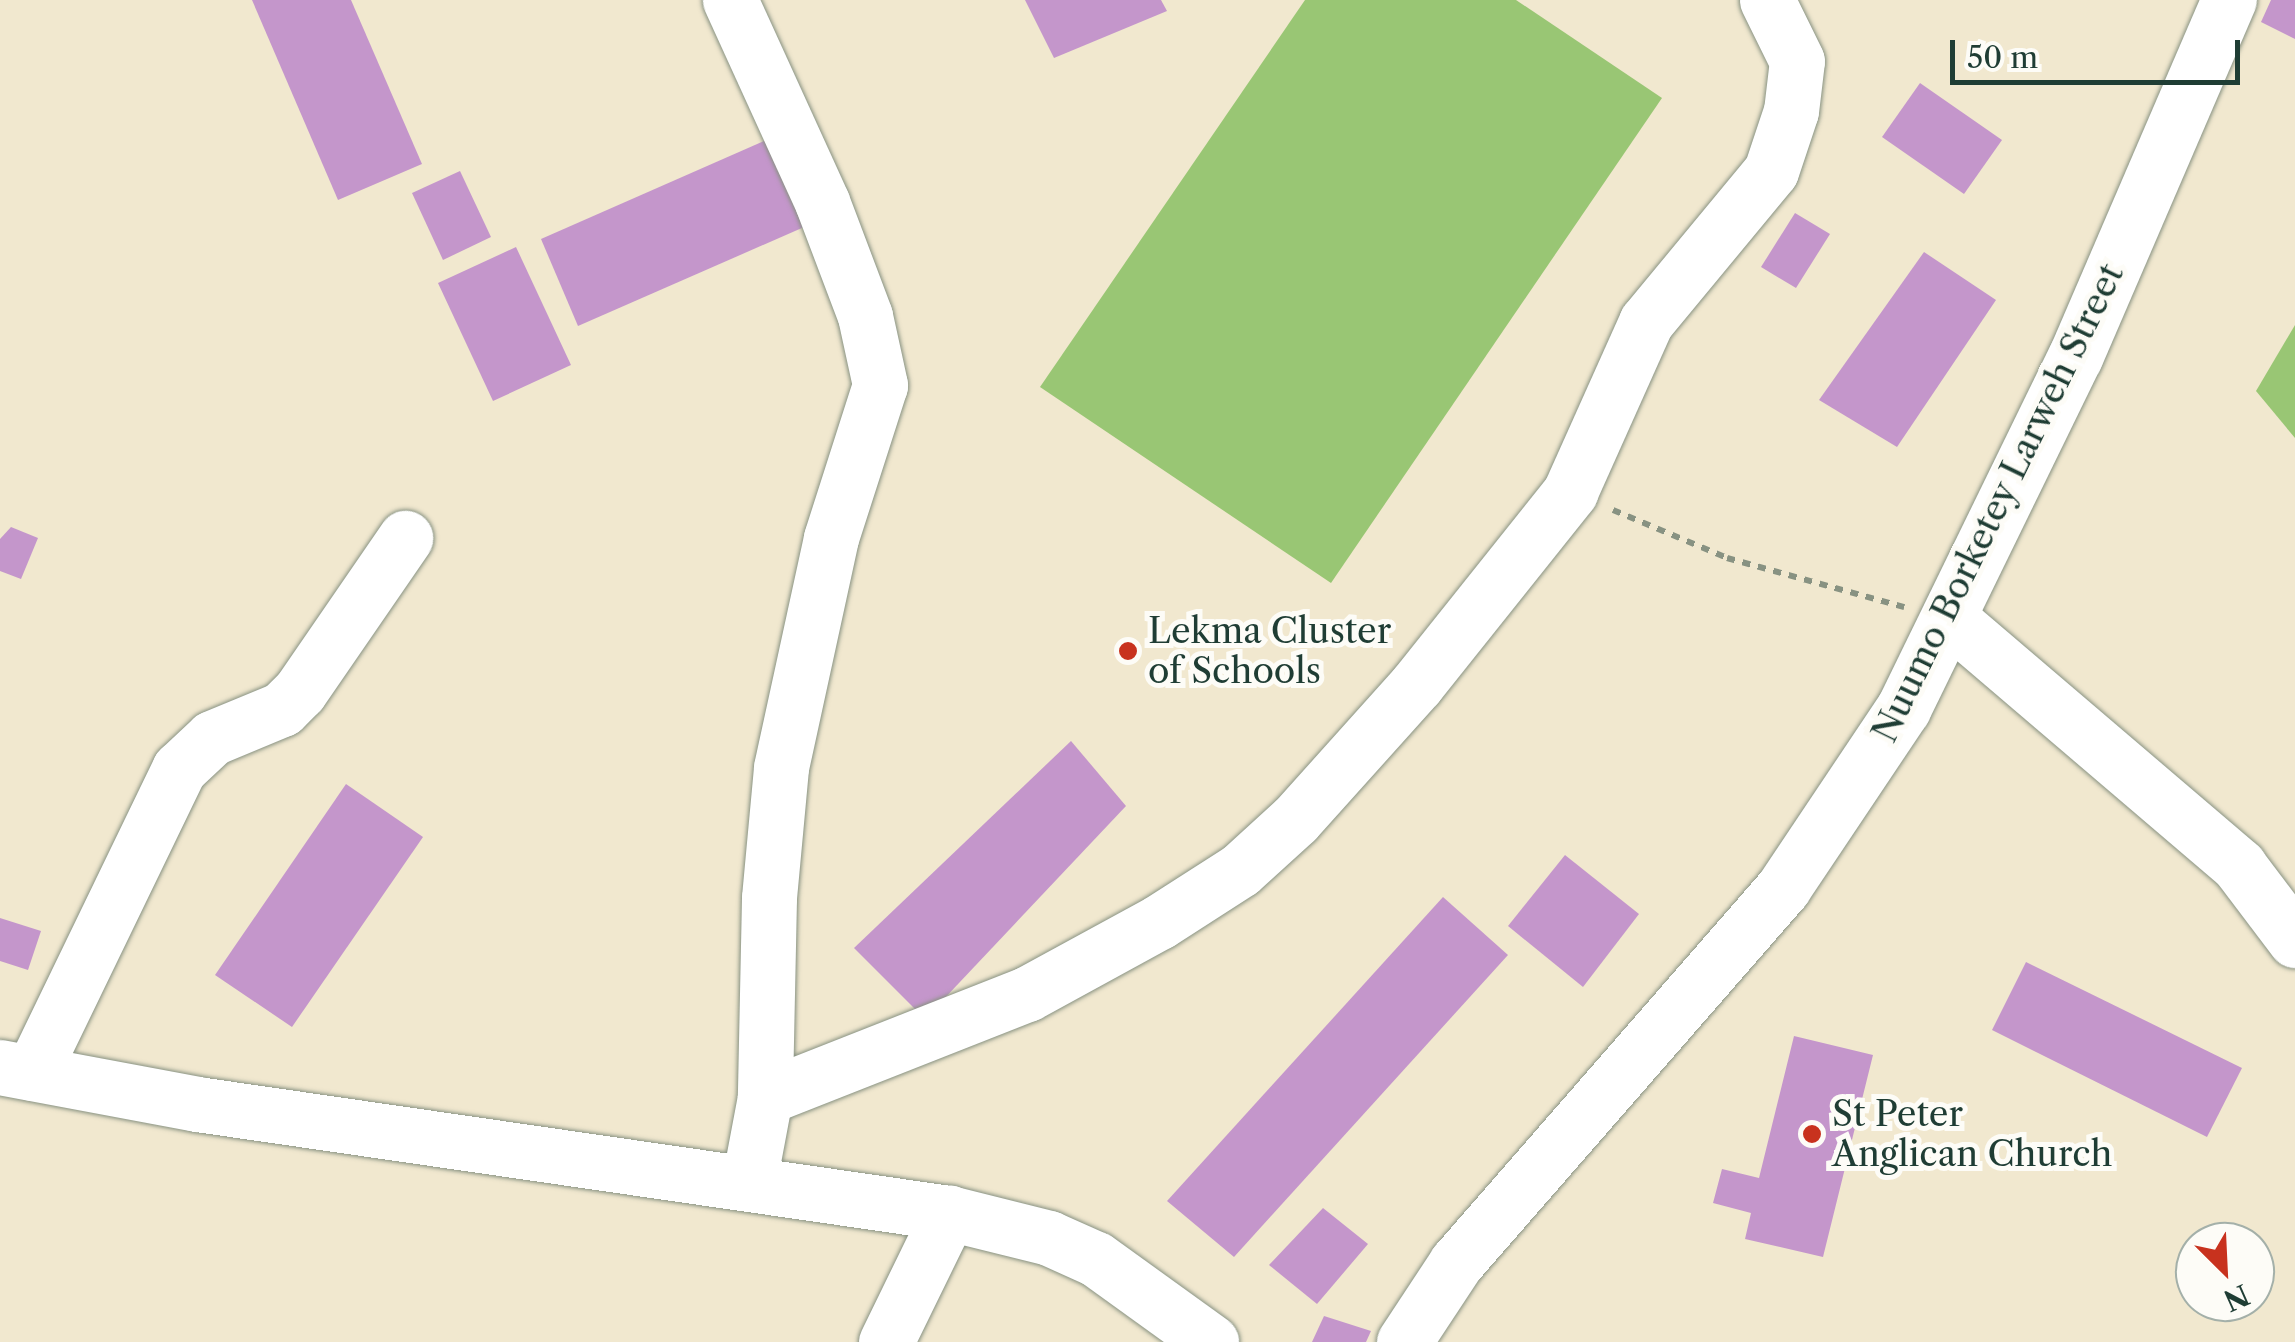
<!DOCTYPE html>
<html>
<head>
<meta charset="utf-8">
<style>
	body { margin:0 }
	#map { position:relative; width:2295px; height:1342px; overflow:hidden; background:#f1e8cf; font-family:"Libre Caslon Text",serif }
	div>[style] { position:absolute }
	.green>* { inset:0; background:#99c674 }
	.building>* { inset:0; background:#c496cb }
	.path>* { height:6px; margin-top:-3px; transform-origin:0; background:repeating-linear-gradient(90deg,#889282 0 8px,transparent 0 16px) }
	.roads { filter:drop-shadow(0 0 2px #889282) drop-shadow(0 0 2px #889282) }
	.minor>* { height:55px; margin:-27.5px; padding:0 27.5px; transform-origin:27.5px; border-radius:27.5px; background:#fff }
	.dots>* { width:28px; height:28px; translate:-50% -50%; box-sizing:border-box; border:5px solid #fdfcf7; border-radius:50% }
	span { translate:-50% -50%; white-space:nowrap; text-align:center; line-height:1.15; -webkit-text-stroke:10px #fdfcf7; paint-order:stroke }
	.street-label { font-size:35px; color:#1f3d34 }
	.poi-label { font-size:35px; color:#1f3d34 }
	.left { translate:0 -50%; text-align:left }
	.north { position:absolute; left:2175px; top:1222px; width:100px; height:100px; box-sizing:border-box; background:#fdfcf7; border:2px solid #a4b0a9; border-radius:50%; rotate:156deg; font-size:28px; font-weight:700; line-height:40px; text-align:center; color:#1f3d34 }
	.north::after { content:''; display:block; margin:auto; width:35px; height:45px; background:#c8321e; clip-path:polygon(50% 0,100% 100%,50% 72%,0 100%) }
	.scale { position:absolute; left:1950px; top:40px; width:290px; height:45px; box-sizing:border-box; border:5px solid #1f3d34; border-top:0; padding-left:12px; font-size:30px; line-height:35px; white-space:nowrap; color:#1f3d34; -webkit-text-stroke:8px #fdfcf7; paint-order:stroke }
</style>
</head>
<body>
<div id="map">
	<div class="green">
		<i style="clip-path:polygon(1305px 0,1516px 0,1662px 98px,1331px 583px,1040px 387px)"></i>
		<i style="clip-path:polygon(2295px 325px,2295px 438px,2256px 391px)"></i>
	</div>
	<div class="building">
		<i style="clip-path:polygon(252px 0,351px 0,422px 164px,338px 200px)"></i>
		<i style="clip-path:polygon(1025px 0,1161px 0,1167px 11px,1054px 58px)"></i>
		<i style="clip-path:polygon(2271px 0,2295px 0,2295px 39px,2261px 22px)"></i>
		<i style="clip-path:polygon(1920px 83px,2002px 140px,1964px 194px,1882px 137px)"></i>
		<i style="clip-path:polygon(773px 137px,811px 224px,578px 326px,541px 239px)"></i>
		<i style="clip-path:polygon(460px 171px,491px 237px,443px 260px,412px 193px)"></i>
		<i style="clip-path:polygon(1795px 213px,1830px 234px,1796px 288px,1761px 267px)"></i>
		<i style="clip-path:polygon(516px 247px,571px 365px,493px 401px,438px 283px)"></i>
		<i style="clip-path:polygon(1924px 252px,1996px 300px,1897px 447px,1819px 400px)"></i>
		<i style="clip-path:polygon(11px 527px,38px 538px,21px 579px,0 571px,0 539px)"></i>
		<i style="clip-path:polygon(1071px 741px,1126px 806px,925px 1019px,854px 948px)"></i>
		<i style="clip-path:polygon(346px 784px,423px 837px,292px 1027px,215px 975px)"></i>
		<i style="clip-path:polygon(1565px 855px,1639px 914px,1583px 987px,1508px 926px)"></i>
		<i style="clip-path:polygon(1443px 897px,1508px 955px,1234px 1257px,1167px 1201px)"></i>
		<i style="clip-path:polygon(0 918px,41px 931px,28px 970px,0 961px)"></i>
		<i style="clip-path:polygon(2026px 962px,2242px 1068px,2207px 1137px,1992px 1030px)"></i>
		<i style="clip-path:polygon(1794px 1036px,1873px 1055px,1823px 1257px,1745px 1239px,1751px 1213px,1713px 1203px,1722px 1169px,1759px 1178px)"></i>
		<i style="clip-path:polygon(1323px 1208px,1368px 1244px,1317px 1304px,1269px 1265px)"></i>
		<i style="clip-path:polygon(1324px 1316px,1371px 1331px,1366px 1342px,1312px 1342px)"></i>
	</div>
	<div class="path">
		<i style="left:1613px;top:510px;width:124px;rotate:22.8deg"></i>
		<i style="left:1727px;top:558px;width:184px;rotate:15.5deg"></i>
	</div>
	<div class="roads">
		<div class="minor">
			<i style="left:730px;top:0;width:222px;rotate:65.5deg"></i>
			<i style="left:822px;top:202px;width:122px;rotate:69.3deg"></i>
			<i style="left:865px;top:316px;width:71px;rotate:77.7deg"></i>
			<i style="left:880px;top:385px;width:161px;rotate:107.8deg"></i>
			<i style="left:831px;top:538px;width:235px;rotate:102.3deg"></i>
			<i style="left:781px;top:768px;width:131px;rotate:95.3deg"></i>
			<i style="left:769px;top:898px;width:199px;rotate:91.2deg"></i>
			<i style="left:765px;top:1097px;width:86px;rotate:100.7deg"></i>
			<i style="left:1949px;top:618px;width:382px;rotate:40.5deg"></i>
			<i style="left:2239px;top:866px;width:93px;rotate:52.9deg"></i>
			<i style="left:0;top:1067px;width:200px;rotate:10.6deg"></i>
			<i style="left:197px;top:1104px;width:760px;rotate:8.25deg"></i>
			<i style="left:949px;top:1213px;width:103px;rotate:14deg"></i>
			<i style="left:1049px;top:1238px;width:51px;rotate:24.1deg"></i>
			<i style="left:1096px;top:1259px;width:142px;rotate:35.8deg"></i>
			<i style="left:32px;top:1073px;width:338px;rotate:-64.2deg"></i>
			<i style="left:179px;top:769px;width:45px;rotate:-43.2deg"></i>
			<i style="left:212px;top:738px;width:76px;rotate:-22.5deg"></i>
			<i style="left:282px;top:709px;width:25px;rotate:-45deg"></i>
			<i style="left:300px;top:691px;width:186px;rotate:-55.5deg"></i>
			<i style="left:765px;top:1097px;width:282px;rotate:-21.5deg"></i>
			<i style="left:1027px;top:994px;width:150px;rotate:-28.6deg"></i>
			<i style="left:1159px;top:922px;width:96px;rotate:-32.7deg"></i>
			<i style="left:1240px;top:870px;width:74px;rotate:-42.3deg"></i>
			<i style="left:1295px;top:820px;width:183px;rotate:-48.1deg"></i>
			<i style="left:1417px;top:684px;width:246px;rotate:-51.4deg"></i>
			<i style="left:1570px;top:492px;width:186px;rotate:-65.9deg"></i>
			<i style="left:1646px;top:322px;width:196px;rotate:-50.4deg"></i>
			<i style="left:1771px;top:171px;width:63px;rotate:-71.6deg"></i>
			<i style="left:1791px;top:111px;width:50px;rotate:-83.2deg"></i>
			<i style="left:1797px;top:61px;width:68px;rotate:-116.2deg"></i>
			<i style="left:886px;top:1342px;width:144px;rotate:-64deg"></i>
			<i style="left:1404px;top:1342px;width:95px;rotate:-56.6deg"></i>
			<i style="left:1456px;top:1263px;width:498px;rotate:-48.9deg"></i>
			<i style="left:1783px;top:888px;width:216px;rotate:-56.2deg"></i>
			<i style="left:1903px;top:709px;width:392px;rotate:-64deg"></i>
			<i style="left:2075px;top:357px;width:389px;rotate:-66.7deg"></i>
		</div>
	</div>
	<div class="dots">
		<i style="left:1128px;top:651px;background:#c8321e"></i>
		<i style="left:1812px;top:1134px;background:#c8321e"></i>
	</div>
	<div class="street-label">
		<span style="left:1998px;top:503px;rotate:-64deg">Nuumo Borketey Larweh Street</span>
	</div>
	<div class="poi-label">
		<span class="left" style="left:1148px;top:651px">Lekma Cluster<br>of Schools</span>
		<span class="left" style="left:1832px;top:1134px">St Peter<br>Anglican Church</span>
	</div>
	<div class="north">N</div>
	<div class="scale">50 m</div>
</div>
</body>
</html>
